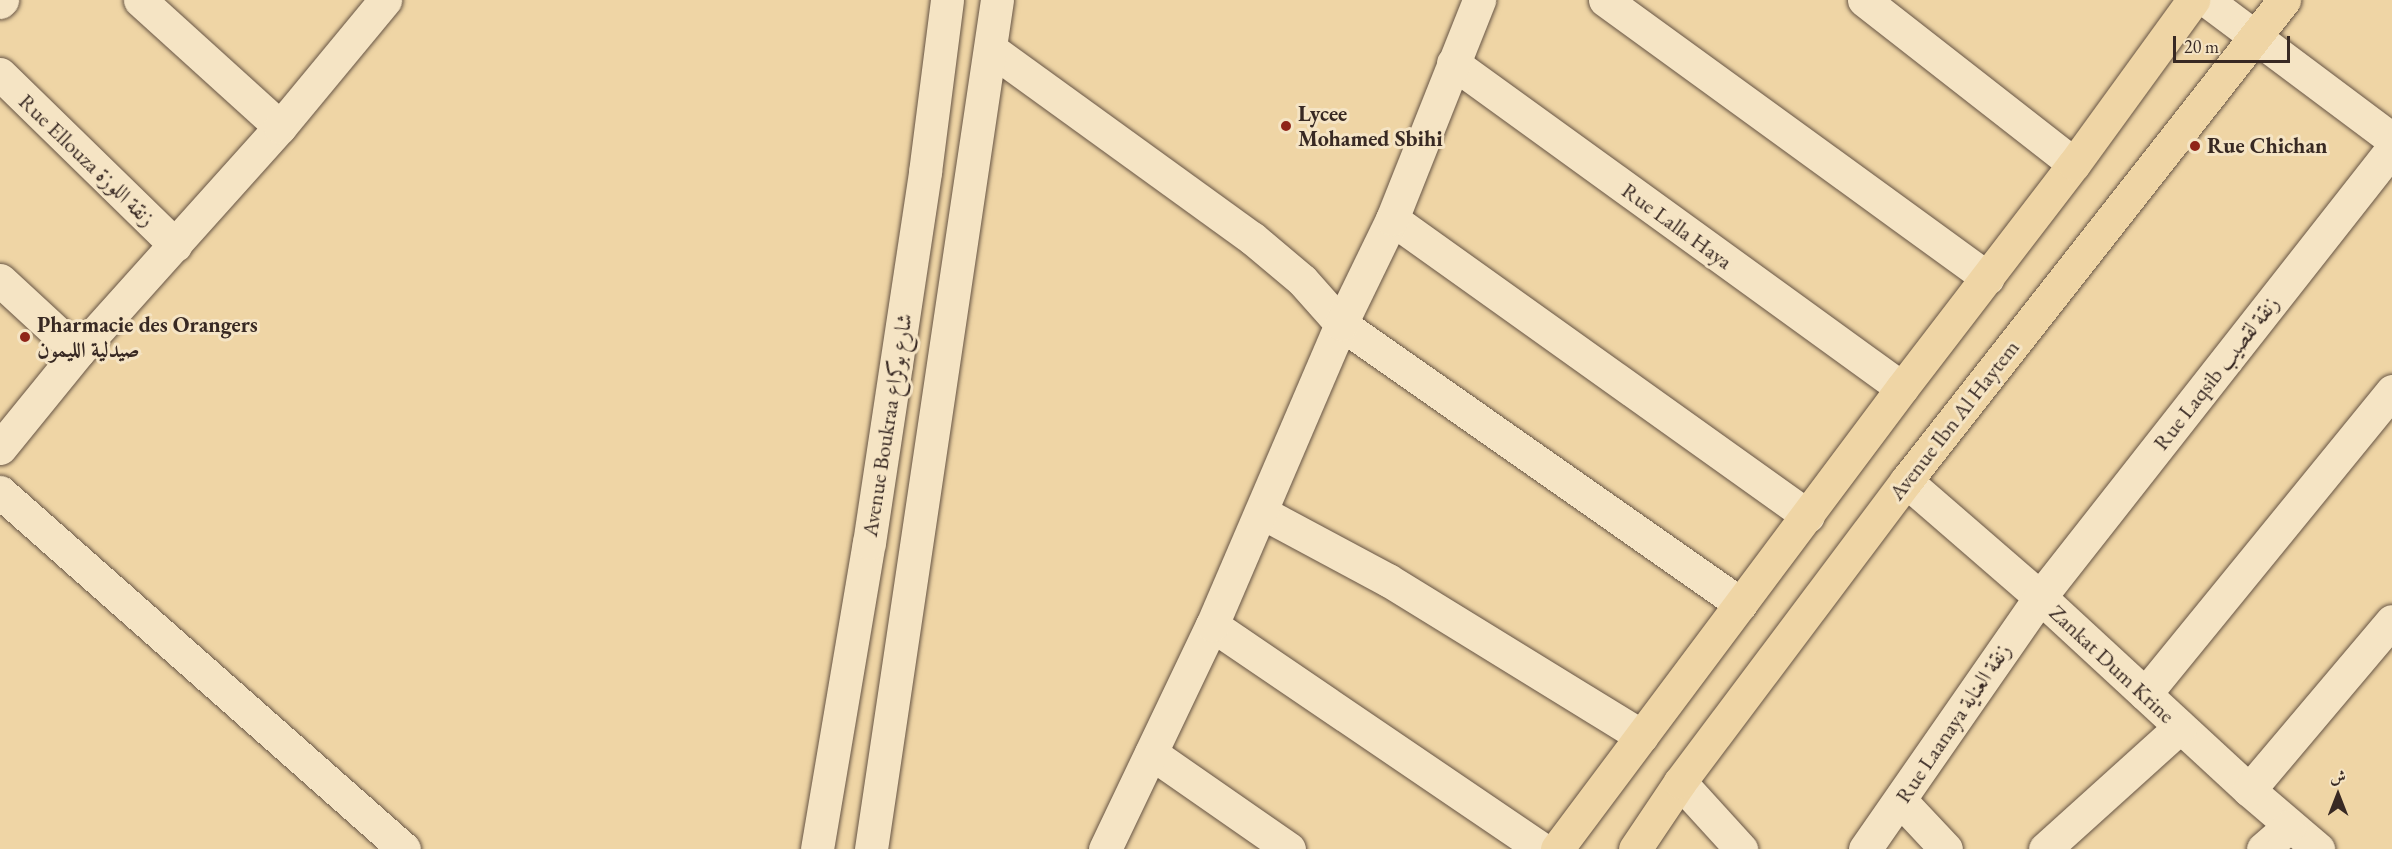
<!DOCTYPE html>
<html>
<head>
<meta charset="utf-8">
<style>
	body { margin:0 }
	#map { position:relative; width:2392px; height:849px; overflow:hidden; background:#efd5a5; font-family:"EB Garamond",Amiri,serif }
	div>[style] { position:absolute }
	.roads { filter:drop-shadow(0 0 2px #665444) drop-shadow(0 0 2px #665444) }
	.minor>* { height:33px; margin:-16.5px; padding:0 16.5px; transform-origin:16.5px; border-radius:16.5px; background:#f5e4c4 }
	.major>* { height:33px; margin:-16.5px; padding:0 16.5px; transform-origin:16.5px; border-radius:16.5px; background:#efd5a5 }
	.dots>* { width:16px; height:16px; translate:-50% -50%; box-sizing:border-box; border:3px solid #f5e4c4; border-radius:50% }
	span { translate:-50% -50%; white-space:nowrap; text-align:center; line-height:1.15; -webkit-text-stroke:6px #f5e4c4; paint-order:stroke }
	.poi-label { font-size:22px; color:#382923; font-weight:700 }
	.left { translate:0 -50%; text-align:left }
	.street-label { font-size:22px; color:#382923 }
	.north { position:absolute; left:2308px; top:765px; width:60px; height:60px; -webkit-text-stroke:4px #f5e4c4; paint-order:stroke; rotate:0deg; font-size:16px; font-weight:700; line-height:24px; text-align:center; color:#382923 }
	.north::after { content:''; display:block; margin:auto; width:21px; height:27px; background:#382923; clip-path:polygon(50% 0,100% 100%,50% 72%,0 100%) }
	.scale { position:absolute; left:2173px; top:36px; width:117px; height:27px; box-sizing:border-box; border:3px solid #382923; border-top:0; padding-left:8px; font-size:18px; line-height:21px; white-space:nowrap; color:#382923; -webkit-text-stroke:4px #f5e4c4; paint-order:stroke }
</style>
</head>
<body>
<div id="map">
	<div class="roads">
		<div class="minor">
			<i style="left:140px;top:0;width:189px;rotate:42.2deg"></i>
			<i style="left:1605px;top:0;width:473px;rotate:36deg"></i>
			<i style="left:1864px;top:0;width:266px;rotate:38deg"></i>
			<i style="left:2206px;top:0;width:232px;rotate:36.8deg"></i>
			<i style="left:0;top:2px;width:3px;rotate:-45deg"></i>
			<i style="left:992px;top:50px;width:321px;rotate:35.9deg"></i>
			<i style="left:1252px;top:238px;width:65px;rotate:40deg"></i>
			<i style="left:1302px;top:280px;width:59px;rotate:48.4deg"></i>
			<i style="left:1341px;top:324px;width:488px;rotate:35deg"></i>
			<i style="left:1453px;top:63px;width:554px;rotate:35.9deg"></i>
			<i style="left:0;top:74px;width:245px;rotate:44.3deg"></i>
			<i style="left:1392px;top:219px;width:511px;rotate:35.52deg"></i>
			<i style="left:0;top:280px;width:106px;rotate:42.7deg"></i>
			<i style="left:0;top:448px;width:124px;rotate:-50.9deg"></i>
			<i style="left:78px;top:352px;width:302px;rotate:-48.1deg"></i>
			<i style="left:280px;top:127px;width:165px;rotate:-50.4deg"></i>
			<i style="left:1906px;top:481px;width:177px;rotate:40.9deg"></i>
			<i style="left:2040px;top:597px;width:284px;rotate:42.7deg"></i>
			<i style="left:2249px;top:790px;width:91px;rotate:40.5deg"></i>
			<i style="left:0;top:492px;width:539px;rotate:41.47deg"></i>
			<i style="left:1261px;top:512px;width:144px;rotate:28.2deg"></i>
			<i style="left:1388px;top:580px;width:298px;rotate:31.6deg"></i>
			<i style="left:1212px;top:625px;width:398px;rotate:34.2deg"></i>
			<i style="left:2145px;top:694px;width:391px;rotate:-50.8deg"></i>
			<i style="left:1151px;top:753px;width:168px;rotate:34.8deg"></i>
			<i style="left:1680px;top:782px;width:91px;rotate:47.7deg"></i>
			<i style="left:2249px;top:790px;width:221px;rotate:-49.8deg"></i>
			<i style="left:1900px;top:800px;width:67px;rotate:46.8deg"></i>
			<i style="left:817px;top:849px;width:310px;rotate:-80.4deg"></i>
			<i style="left:869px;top:543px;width:375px;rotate:-81.4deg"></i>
			<i style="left:925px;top:172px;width:173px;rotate:-82.7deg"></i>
			<i style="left:871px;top:849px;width:858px;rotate:-81.56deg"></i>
			<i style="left:1105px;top:849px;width:248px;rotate:-64.5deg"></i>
			<i style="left:1212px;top:625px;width:327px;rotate:-66.8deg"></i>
			<i style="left:1341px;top:324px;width:117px;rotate:-64.1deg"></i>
			<i style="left:1392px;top:219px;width:236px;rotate:-68.3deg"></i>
			<i style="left:1865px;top:849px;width:307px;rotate:-55.2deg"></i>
			<i style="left:2040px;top:597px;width:570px;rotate:-51.84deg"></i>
			<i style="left:2045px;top:849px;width:182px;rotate:-42.1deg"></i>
			<i style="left:2263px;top:849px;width:35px;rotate:-41deg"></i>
		</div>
		<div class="major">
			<i style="left:1557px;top:849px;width:576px;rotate:-53.19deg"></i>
			<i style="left:1902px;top:388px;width:282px;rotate:-52.5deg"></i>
			<i style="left:2074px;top:164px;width:203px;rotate:-54deg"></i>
			<i style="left:1635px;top:849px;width:81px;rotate:-56.1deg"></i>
			<i style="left:1680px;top:782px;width:376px;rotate:-53.1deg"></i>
			<i style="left:1906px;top:481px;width:612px;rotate:-51.84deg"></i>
		</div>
	</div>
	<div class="dots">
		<i style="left:1286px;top:126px;background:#8f2418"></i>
		<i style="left:2195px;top:146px;background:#8f2418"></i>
		<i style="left:25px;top:337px;background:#8f2418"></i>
	</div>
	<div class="poi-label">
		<span class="left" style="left:1298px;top:126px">Lycee<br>Mohamed Sbihi</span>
		<span class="left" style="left:2207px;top:146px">Rue Chichan</span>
		<span class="left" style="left:37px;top:337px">Pharmacie des Orangers<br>صيدلية الليمون</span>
	</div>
	<div class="street-label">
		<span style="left:87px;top:160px;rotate:44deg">Rue Ellouza زنقة اللوزة</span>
		<span style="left:1677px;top:226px;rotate:36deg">Rue Lalla Haya</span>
		<span style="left:2216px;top:373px;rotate:-52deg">Rue Laqsib زنقة لقصيب</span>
		<span style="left:1954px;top:420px;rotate:-52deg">Avenue Ibn Al Haytem</span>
		<span style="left:887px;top:425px;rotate:-81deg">Avenue Boukraa شارع بوكراع</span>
		<span style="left:2112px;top:664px;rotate:43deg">Zankat Dum Krine</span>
		<span style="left:1953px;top:723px;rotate:-56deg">Rue Laanaya زنقة العناية</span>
	</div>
	<div class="north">ش</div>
	<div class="scale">20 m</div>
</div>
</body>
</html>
